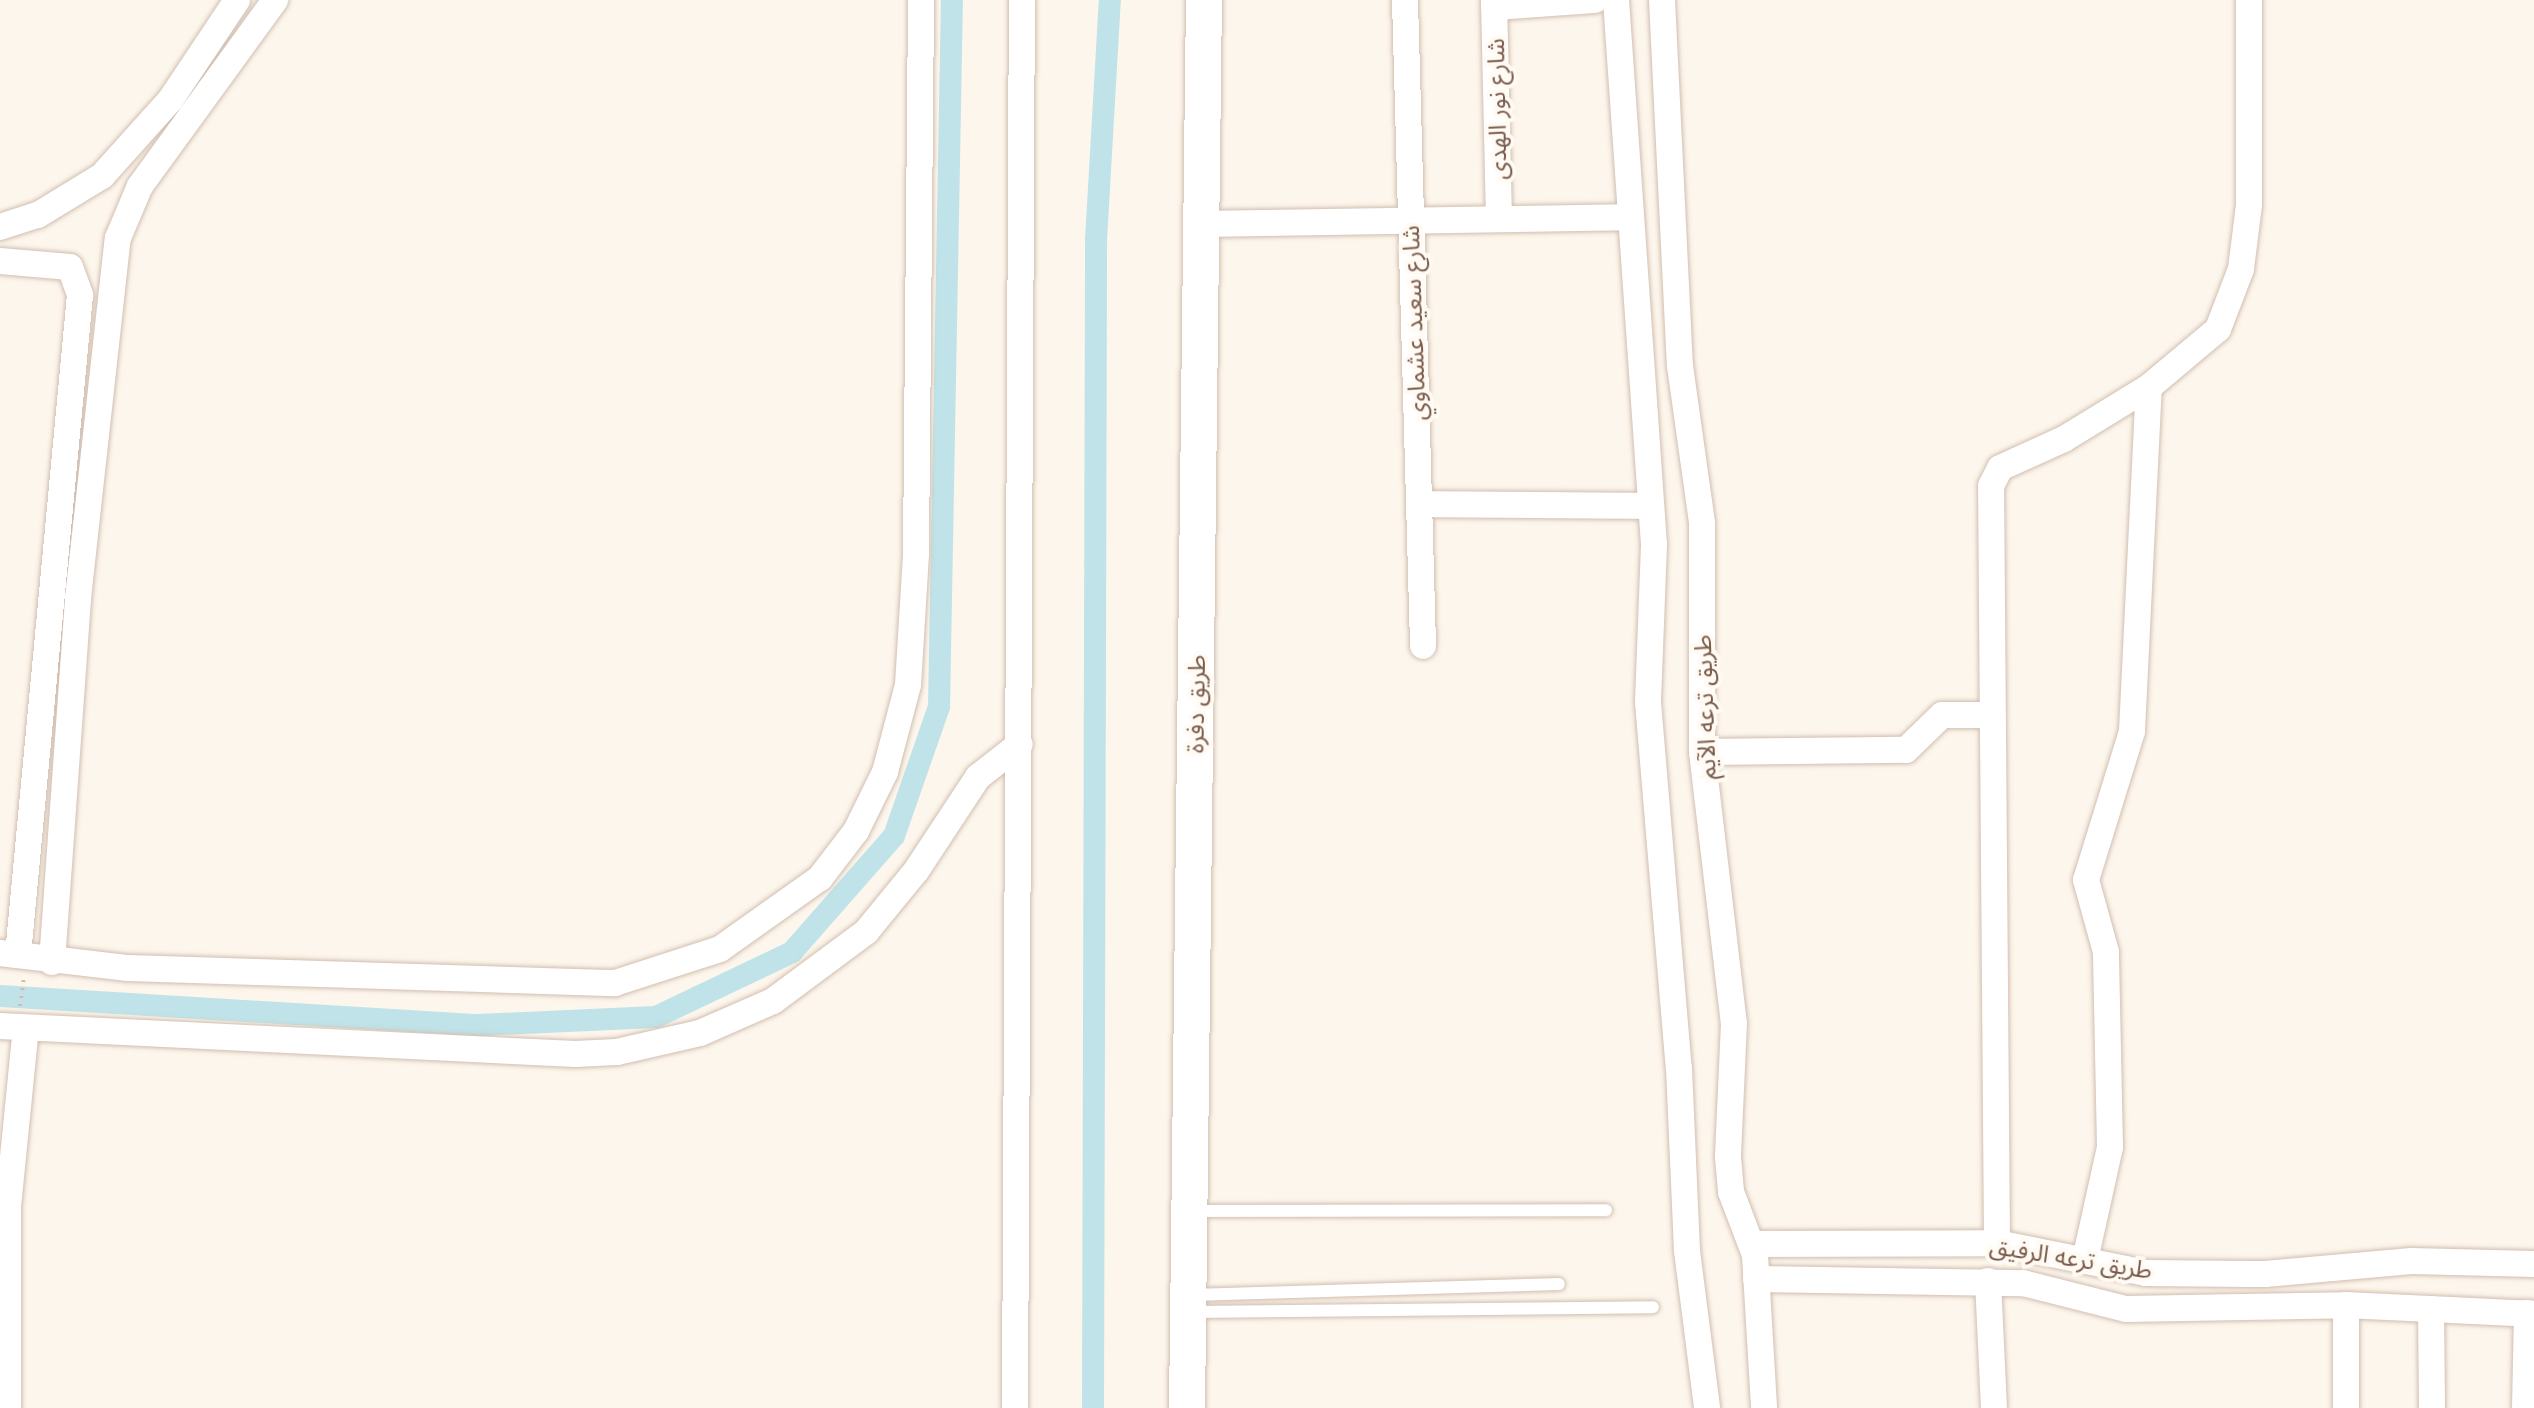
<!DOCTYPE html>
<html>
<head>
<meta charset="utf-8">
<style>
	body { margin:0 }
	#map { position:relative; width:2534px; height:1408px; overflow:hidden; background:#fdf6ec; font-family:Quicksand,"Noto Sans Arabic",sans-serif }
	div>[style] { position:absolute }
	.canal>* { height:22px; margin:-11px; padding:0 11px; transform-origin:11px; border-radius:11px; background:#bfe3e8 }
	.path>* { height:4px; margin-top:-2px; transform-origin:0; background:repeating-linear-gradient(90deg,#d9b8a5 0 2px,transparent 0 8px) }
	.roads { filter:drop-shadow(0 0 2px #d1beb0) drop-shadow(0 0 2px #d1beb0) }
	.lane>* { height:12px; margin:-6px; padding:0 6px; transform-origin:6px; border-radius:6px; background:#fff }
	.street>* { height:26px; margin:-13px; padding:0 13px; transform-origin:13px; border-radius:13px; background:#fff }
	.secondary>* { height:36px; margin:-18px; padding:0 18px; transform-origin:18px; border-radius:18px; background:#fff }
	span { translate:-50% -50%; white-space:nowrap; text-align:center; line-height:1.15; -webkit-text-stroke:8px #fffaf3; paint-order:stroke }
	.street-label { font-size:24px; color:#7a5c4d }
</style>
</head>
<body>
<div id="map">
	<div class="canal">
		<i style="left:0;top:996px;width:479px;rotate:3.5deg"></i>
		<i style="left:478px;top:1025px;width:178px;rotate:-2.6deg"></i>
		<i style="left:656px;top:1017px;width:151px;rotate:-25.5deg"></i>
		<i style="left:792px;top:952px;width:154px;rotate:-48.7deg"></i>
		<i style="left:894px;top:836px;width:137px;rotate:-70.8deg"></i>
		<i style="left:939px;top:707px;width:707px;rotate:-88.95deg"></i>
		<i style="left:1093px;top:1408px;width:1168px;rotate:-89.85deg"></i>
		<i style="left:1096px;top:240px;width:240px;rotate:-86.7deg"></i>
	</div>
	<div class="path">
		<i style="left:20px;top:1006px;width:27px;rotate:-82deg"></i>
	</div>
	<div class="roads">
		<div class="lane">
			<i style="left:1193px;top:1211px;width:413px;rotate:-0.1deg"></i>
			<i style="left:1192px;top:1295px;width:367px;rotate:-1.7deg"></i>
			<i style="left:1192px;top:1312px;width:461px;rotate:-0.6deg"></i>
		</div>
		<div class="street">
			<i style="left:1405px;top:0;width:646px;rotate:88.4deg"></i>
			<i style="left:1494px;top:0;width:218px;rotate:88.7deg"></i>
			<i style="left:1616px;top:0;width:546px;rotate:86.01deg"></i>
			<i style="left:1654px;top:545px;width:157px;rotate:92.2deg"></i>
			<i style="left:1648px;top:702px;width:367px;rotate:85.2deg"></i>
			<i style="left:1679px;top:1068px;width:183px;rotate:87.5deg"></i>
			<i style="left:1687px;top:1251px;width:158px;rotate:82.7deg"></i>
			<i style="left:1662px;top:0;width:366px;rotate:87.2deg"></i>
			<i style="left:1680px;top:366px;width:159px;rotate:82deg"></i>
			<i style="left:1702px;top:523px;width:229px;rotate:90deg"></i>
			<i style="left:1702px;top:752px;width:273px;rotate:83.3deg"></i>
			<i style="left:1734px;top:1023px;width:134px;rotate:92.6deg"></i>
			<i style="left:1728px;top:1157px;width:35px;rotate:85deg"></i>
			<i style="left:1731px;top:1192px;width:67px;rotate:69.1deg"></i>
			<i style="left:1755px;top:1255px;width:153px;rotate:86.6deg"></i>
			<i style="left:1494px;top:7px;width:101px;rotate:-4deg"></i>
			<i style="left:1198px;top:224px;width:431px;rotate:-0.9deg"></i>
			<i style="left:0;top:227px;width:40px;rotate:-18deg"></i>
			<i style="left:38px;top:215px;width:75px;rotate:-31.4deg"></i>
			<i style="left:102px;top:176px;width:103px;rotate:-48.1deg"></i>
			<i style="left:171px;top:99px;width:119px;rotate:-56.3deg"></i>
			<i style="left:0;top:261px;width:70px;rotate:4.9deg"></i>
			<i style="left:70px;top:267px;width:30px;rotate:70deg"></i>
			<i style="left:80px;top:295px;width:663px;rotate:95.37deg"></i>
			<i style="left:1419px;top:504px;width:230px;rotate:0.5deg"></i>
			<i style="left:1702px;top:752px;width:204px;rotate:-0.6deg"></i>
			<i style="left:1906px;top:750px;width:50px;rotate:-44.2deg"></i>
			<i style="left:1942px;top:715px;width:46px"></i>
			<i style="left:0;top:953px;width:129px;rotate:6.7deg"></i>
			<i style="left:128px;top:968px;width:487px;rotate:1.8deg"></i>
			<i style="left:615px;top:983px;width:110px;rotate:-17.9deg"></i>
			<i style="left:720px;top:949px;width:123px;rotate:-35.4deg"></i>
			<i style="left:820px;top:878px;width:59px;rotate:-52.5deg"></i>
			<i style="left:856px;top:831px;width:66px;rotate:-63.8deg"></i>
			<i style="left:885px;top:772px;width:90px;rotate:-75.2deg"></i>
			<i style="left:908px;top:685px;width:131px;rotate:-86.5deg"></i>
			<i style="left:916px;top:554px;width:554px;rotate:-89.48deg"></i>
			<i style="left:52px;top:962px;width:365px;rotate:-85.9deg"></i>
			<i style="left:78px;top:598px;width:362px;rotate:-83.7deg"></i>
			<i style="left:118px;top:238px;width:56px;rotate:-67.1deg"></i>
			<i style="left:140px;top:186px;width:230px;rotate:-54deg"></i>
			<i style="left:0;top:1026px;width:576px;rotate:2.79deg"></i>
			<i style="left:575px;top:1054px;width:42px;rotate:-2.7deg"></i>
			<i style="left:617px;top:1052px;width:85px;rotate:-12.9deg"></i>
			<i style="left:700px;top:1033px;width:80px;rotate:-23.7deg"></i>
			<i style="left:773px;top:1001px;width:116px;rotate:-36.6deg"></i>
			<i style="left:866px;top:932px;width:79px;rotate:-50.7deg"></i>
			<i style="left:916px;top:871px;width:113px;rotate:-56.6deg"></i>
			<i style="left:978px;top:777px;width:53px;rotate:-38.2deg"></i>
			<i style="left:1997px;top:1243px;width:757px;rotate:-90.45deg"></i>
			<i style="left:1991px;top:486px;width:20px;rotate:-63deg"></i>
			<i style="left:2000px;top:468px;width:70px;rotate:-24.4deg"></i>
			<i style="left:2064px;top:439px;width:100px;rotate:-31.5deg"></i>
			<i style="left:2149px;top:387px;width:90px;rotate:-40deg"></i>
			<i style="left:2218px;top:329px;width:64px;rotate:-69deg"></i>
			<i style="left:2241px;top:269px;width:64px;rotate:-82.9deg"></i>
			<i style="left:2249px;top:205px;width:205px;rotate:-90deg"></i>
			<i style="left:1751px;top:1244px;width:246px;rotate:-0.2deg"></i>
			<i style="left:1997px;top:1243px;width:152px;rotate:11.4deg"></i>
			<i style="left:2146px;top:1273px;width:119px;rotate:0.5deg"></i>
			<i style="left:2265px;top:1274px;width:147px;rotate:-5.1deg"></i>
			<i style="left:2411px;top:1261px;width:123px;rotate:1.4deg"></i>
			<i style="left:2085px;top:1260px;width:116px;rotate:-77.5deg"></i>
			<i style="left:2110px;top:1147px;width:195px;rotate:-91.2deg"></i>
			<i style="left:2106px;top:952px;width:75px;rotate:-105.5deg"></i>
			<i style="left:2086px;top:880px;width:156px;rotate:-72.8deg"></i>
			<i style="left:2132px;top:731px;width:344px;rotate:-87.2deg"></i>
			<i style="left:1756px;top:1279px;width:267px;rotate:0.9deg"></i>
			<i style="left:2023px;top:1283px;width:106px;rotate:14.2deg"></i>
			<i style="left:2126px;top:1309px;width:220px;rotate:-1deg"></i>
			<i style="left:2346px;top:1305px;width:188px;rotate:2.7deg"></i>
			<i style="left:1988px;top:1281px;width:127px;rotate:87.3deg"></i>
			<i style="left:2431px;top:1309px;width:99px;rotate:89.4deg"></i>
			<i style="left:8px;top:1408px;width:201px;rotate:-90deg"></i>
			<i style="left:8px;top:1207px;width:180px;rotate:-84.3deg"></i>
			<i style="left:1015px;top:1408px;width:1408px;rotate:-89.72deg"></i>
			<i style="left:2346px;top:1408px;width:103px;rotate:-90deg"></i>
			<i style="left:2525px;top:1408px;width:95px;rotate:-88.8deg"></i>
		</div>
		<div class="secondary">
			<i style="left:1187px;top:1408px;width:1408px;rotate:-89.31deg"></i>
		</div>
	</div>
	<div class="street-label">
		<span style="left:1497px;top:109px;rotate:-91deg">شارع نور الهدى</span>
		<span style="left:1414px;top:323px;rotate:-92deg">شارع سعيد عشماوي</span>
		<span style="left:1196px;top:704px;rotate:-89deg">طريق دفرة</span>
		<span style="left:1705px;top:707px;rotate:-92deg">طريق ترعه الآيم</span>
		<span style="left:2071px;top:1258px;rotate:9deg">طريق ترعه الرفيق</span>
	</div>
</div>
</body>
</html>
